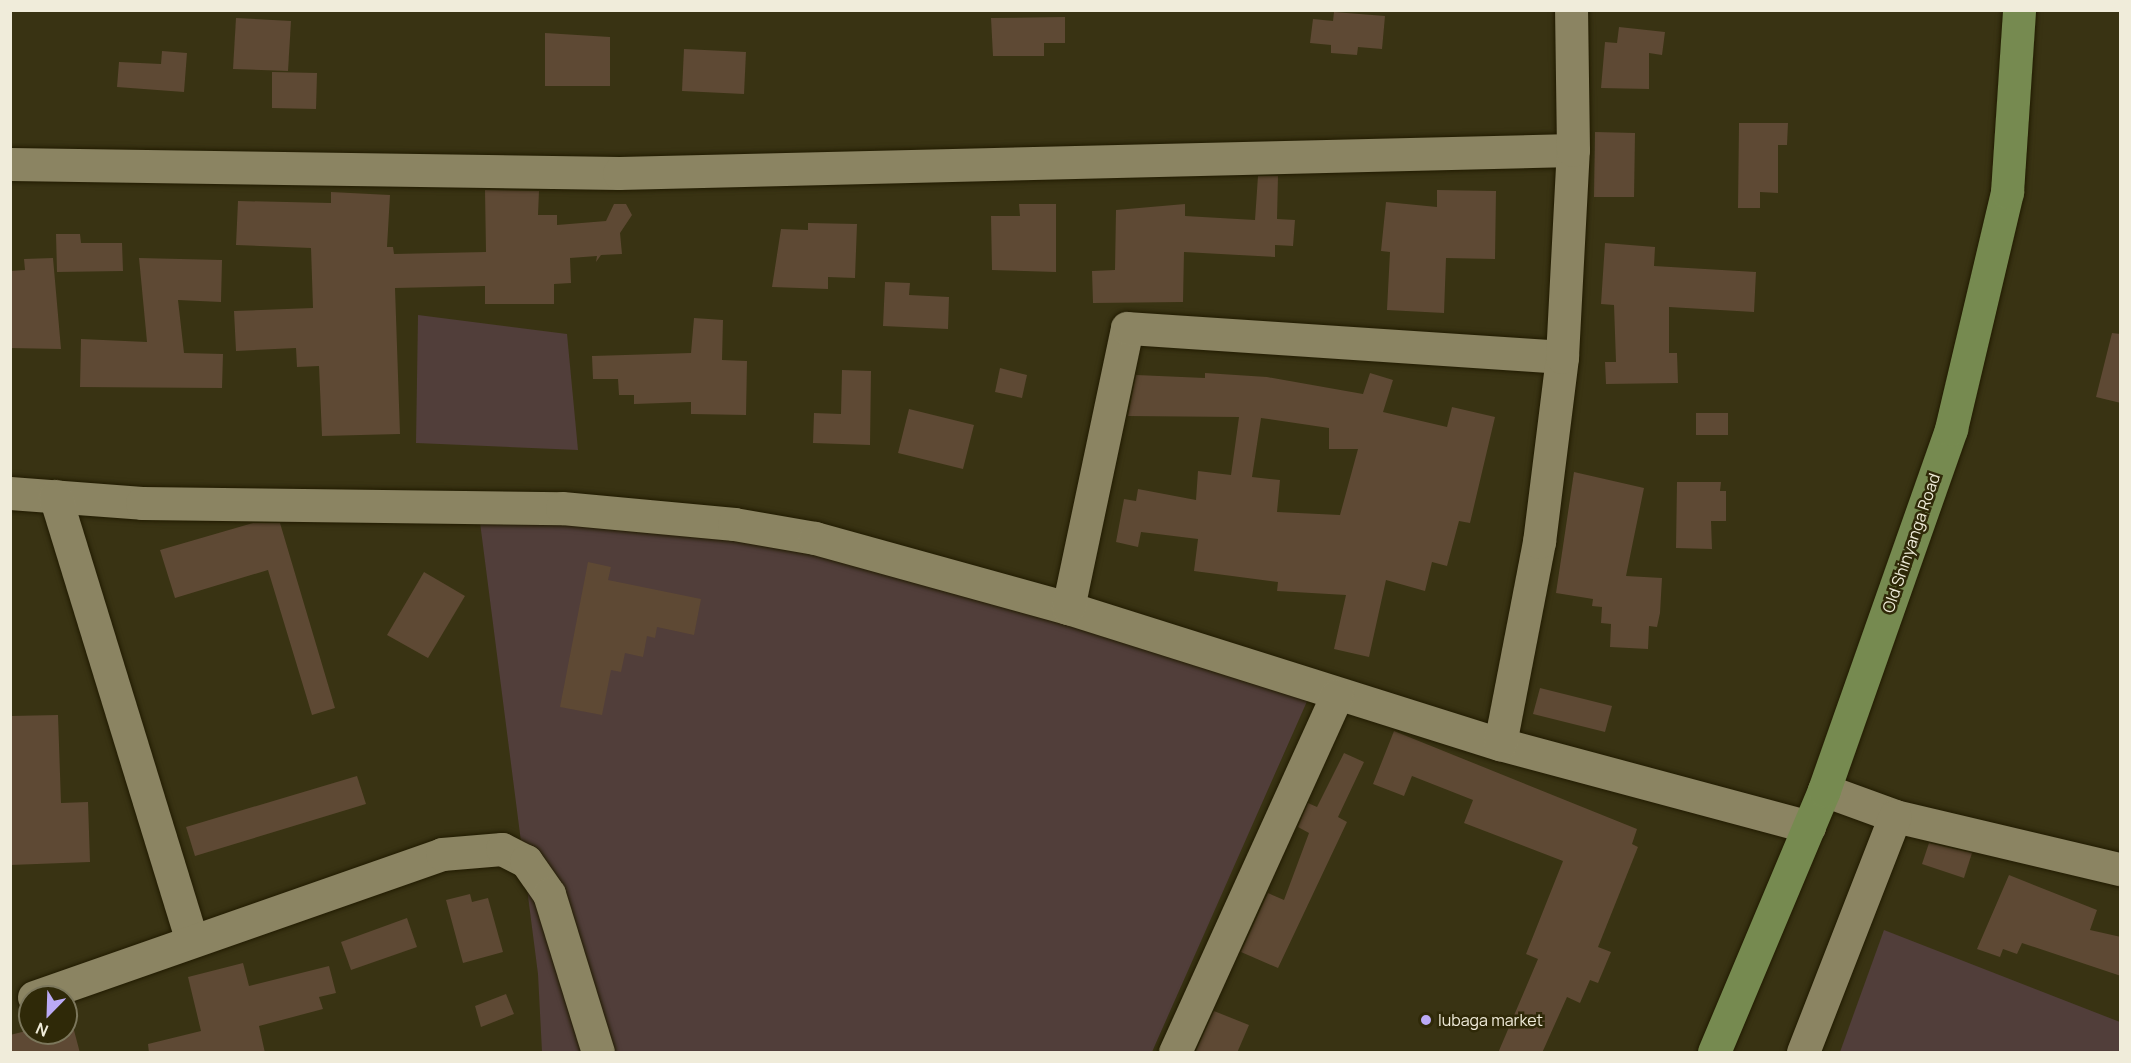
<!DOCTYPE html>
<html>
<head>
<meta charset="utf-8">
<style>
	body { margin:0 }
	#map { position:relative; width:2131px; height:1063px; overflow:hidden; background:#393313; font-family:Manrope,sans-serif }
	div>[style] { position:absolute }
	.green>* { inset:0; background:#513e3a }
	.building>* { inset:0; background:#5e4934 }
	.roads { filter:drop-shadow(0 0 2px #211b00) drop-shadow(0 0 2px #211b00) }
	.minor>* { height:33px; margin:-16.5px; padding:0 16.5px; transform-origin:16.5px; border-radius:16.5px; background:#8b8462 }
	.major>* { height:33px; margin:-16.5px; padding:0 16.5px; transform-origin:16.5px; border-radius:16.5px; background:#768a50 }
	.dots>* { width:16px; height:16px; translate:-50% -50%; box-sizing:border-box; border:3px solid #2f2908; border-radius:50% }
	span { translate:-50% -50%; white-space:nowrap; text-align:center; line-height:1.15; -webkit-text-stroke:5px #2f2908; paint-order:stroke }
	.street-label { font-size:16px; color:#f0ecda }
	.poi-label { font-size:16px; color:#f0ecda }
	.left { translate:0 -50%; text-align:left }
	.frame { position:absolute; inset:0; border:12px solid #f0ecda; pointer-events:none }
	.north { position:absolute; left:18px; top:985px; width:60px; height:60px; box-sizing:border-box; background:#2f2908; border:2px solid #7c775c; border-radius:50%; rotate:203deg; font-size:16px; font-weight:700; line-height:24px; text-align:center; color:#f0ecda }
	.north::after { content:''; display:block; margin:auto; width:21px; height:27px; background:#bbaaf6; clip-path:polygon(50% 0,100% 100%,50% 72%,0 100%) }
</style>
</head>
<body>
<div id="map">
	<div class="green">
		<i style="clip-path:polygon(418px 315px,567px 334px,578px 450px,416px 443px)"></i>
		<i style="clip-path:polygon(477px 499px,760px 528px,1316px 681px,1152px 1052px,542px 1052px,538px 974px)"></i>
		<i style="clip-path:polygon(1884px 930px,2120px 1022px,2120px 1052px,1840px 1052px)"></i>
	</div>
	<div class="building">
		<i style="clip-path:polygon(1334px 12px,1385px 16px,1382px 49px,1358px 47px,1357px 55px,1331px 53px,1331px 45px,1310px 43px,1313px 19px,1333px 21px)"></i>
		<i style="clip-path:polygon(1065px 17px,1065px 43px,1044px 43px,1044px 56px,993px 56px,991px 18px)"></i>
		<i style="clip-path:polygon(236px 18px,291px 21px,288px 71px,233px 69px)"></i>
		<i style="clip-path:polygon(1619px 27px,1665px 32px,1662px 55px,1649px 53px,1649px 89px,1601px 88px,1605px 42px,1617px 43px)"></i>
		<i style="clip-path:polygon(545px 33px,610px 37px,610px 86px,545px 86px)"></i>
		<i style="clip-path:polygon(684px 49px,746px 52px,744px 94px,682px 91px)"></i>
		<i style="clip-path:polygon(162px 51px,187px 53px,184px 92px,117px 87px,119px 62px,161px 64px)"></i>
		<i style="clip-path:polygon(272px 72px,317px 73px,316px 109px,272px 108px)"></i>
		<i style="clip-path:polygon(1739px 123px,1788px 123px,1787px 145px,1778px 145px,1778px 193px,1760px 192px,1760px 208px,1738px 208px)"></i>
		<i style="clip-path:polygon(1595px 132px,1635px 133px,1634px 197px,1594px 197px)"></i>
		<i style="clip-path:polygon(1258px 176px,1278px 176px,1277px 219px,1295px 220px,1293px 246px,1275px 245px,1275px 257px,1184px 252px,1183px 302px,1093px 303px,1092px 271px,1115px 270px,1116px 210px,1185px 204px,1185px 216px,1255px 220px)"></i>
		<i style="clip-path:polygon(485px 190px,539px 191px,538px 215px,557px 215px,557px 225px,606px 221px,614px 204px,626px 204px,632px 215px,620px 233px,622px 254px,601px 255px,596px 262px,597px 256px,570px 258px,571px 283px,554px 284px,554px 304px,485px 304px,485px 286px,395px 288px,400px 434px,322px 436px,319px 366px,297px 367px,296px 348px,236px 351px,234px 311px,313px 308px,311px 248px,236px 245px,238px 201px,331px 203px,331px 192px,390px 195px,387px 247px,393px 247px,394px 254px,486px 252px)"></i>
		<i style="clip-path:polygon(1437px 190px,1496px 191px,1495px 259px,1446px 258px,1444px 313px,1387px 310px,1390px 252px,1381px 251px,1386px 202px,1437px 207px)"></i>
		<i style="clip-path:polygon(1019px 204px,1056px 204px,1056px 272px,992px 270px,991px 216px,1020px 216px)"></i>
		<i style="clip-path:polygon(808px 223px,857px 224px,855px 278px,828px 277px,828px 289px,772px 287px,781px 229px,808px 230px)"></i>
		<i style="clip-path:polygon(56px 234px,80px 234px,81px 243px,122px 243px,123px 271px,57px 272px)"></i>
		<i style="clip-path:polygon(1605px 243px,1655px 247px,1654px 266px,1756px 272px,1754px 312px,1669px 307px,1669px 353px,1677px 353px,1678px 383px,1606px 384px,1605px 362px,1616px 362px,1614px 305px,1601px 304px)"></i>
		<i style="clip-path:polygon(53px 258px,61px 349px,10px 348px,10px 271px,25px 270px,24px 259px)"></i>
		<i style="clip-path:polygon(139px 258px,222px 260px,221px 302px,178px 300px,184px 353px,223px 354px,222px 388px,80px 387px,81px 339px,147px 342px)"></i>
		<i style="clip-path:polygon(885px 282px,910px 283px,909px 295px,949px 297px,948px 329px,883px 326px)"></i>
		<i style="clip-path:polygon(694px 318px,723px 320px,722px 360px,747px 361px,746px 415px,691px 414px,691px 402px,634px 404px,634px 395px,619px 395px,618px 379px,593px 379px,592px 356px,691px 353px)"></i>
		<i style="clip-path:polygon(2112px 333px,2121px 334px,2121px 403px,2096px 397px)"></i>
		<i style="clip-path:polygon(1000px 368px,1027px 375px,1022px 398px,995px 392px)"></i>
		<i style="clip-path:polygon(842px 370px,871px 371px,870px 445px,813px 443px,814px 413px,841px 414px)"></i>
		<i style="clip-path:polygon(evenodd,1205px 373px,1267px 377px,1363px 394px,1370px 373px,1393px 380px,1383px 412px,1447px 427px,1452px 407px,1495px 417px,1470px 523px,1459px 521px,1447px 566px,1432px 562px,1425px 591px,1386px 580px,1369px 657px,1334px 649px,1346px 595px,1277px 591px,1278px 582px,1194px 571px,1198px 539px,1141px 532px,1138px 547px,1116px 542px,1124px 499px,1136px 501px,1138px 489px,1196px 500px,1198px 471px,1231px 475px,1239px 417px,1128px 416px,1136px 375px,1205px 378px,1205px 373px,1261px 418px,1329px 428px,1329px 449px,1358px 449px,1340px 515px,1277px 512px,1280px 480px,1252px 477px,1261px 418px)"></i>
		<i style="clip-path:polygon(909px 409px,974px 425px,963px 469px,898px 453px)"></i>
		<i style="clip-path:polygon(1696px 413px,1728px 413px,1728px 435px,1696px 435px)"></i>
		<i style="clip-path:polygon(1574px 472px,1644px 488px,1626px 576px,1662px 578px,1660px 613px,1657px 627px,1649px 626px,1648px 649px,1610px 647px,1611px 624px,1601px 623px,1602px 607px,1592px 606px,1593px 599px,1556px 593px)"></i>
		<i style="clip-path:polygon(1677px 482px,1721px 482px,1720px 491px,1726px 491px,1726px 521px,1711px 521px,1712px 549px,1676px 548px)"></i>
		<i style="clip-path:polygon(253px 523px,280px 523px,335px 708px,312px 715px,268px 570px,175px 598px,160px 550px)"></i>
		<i style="clip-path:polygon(588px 562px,611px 567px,608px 580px,701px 599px,694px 635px,657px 627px,655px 638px,647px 636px,643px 657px,625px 653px,621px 672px,611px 670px,602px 715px,560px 707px)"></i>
		<i style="clip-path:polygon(424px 572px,465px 596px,428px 658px,387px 635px)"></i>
		<i style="clip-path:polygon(1540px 688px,1612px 706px,1605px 732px,1533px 714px)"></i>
		<i style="clip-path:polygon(58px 715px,61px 803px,88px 802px,90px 862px,10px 865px,10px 716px)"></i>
		<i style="clip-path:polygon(1394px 731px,1637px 829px,1632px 844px,1638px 847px,1598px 947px,1611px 952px,1598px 983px,1590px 980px,1580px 1003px,1567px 997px,1542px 1053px,1498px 1053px,1538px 959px,1526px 954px,1563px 861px,1464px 823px,1473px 800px,1412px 776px,1404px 796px,1373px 784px)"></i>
		<i style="clip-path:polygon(1344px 753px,1364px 762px,1338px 817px,1347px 822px,1278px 968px,1241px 952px,1268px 893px,1284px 900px,1309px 833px,1298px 827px,1308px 803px,1317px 807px)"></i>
		<i style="clip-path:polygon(357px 776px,366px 804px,195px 856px,186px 827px)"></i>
		<i style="clip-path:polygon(1929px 843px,1972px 853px,1964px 878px,1922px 864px)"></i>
		<i style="clip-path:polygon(2009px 875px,2097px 910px,2090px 930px,2121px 937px,2121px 976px,2022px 943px,2017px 954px,2003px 949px,2000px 957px,1977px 949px)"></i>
		<i style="clip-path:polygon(470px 894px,472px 902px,488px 898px,503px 952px,463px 963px,446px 900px)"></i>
		<i style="clip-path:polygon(407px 918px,417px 947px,351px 970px,341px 942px)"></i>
		<i style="clip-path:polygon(243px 963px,249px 986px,329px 966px,336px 993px,319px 997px,323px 1009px,259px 1026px,265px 1053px,149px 1053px,148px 1044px,201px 1031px,188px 977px)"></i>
		<i style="clip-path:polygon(506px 994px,514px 1014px,481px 1027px,475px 1006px)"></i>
		<i style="clip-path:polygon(1214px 1011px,1249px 1025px,1237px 1053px,1195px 1053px)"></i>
		<i style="clip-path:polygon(71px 1019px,80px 1053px,10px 1053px,10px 1035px,30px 1030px,66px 1033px,66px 1020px)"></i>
	</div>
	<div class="roads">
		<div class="minor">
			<i style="left:10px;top:164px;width:609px;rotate:0.85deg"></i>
			<i style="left:619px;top:173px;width:954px;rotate:-1.38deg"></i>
			<i style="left:10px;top:493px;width:132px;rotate:4.3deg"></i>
			<i style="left:142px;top:503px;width:420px;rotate:0.7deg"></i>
			<i style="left:562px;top:508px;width:173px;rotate:5.3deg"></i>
			<i style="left:734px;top:524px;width:82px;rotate:9.8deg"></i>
			<i style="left:815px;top:538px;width:263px;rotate:15.5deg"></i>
			<i style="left:1068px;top:608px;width:453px;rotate:17.5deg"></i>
			<i style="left:1500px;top:744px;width:320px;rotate:15deg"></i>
			<i style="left:55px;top:496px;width:465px;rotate:72.9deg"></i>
			<i style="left:1068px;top:608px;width:286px;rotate:-78.1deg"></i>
			<i style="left:1127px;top:328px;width:436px;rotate:3.8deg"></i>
			<i style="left:1500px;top:744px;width:206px;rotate:-79.1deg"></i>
			<i style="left:1539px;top:542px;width:186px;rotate:-82.9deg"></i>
			<i style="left:1562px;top:357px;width:207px;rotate:-87deg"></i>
			<i style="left:1573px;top:150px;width:140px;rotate:-90.8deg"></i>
			<i style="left:1824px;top:790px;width:76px;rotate:20.1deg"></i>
			<i style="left:1895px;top:816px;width:231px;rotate:13.3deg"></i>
			<i style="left:34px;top:997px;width:432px;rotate:-19.3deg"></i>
			<i style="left:442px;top:854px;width:60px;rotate:-4.8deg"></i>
			<i style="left:502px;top:849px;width:27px;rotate:27deg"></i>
			<i style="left:526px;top:861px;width:40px;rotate:55.1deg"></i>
			<i style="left:549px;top:894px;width:165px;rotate:72.8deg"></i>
			<i style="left:1175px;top:1052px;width:392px;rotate:-65.6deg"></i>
			<i style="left:1803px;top:1052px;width:253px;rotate:-68.7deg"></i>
		</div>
		<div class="major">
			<i style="left:1714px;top:1052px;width:284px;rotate:-67.2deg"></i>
			<i style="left:1824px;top:790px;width:383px;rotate:-70.6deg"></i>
			<i style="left:1951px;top:429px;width:244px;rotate:-76.7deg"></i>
			<i style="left:2007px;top:192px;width:182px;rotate:-86.2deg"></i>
		</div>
	</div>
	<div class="dots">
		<i style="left:1426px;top:1020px;background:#bbaaf6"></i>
	</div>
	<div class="street-label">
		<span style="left:1911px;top:543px;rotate:-71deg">Old Shinyanga Road</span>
	</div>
	<div class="poi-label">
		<span class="left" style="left:1438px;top:1020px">lubaga market</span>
	</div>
	<div class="frame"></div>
	<div class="north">N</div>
</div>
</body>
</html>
